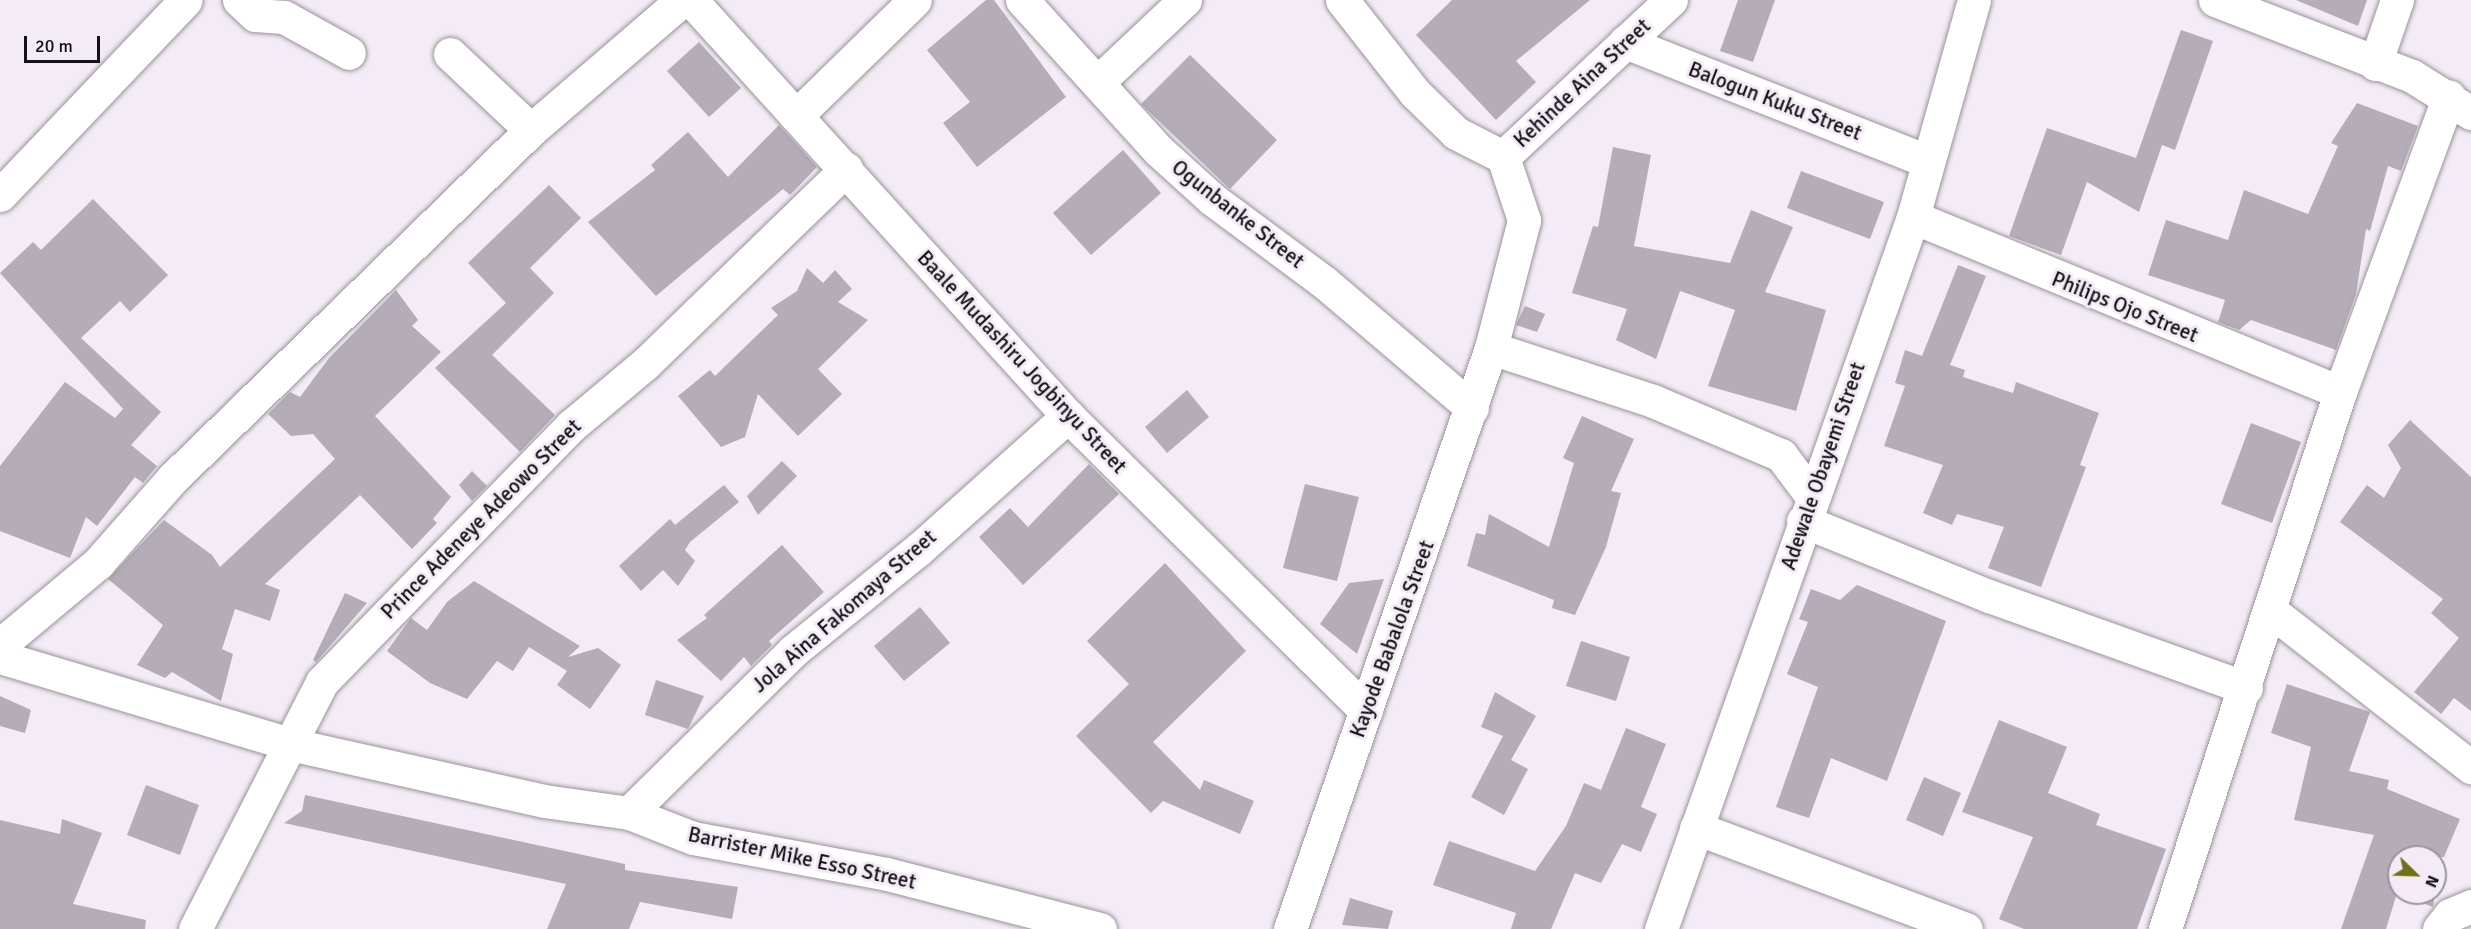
<!DOCTYPE html>
<html>
<head>
<meta charset="utf-8">
<style>
	body { margin:0 }
	#map { position:relative; width:2471px; height:929px; overflow:hidden; background:#f3ebf5; font-family:Signika,sans-serif }
	div>[style] { position:absolute }
	.building>* { inset:0; background:#b4acb6 }
	.roads { filter:drop-shadow(0 0 2px #9a929b) drop-shadow(0 0 2px #9a929b) }
	.minor>* { height:33px; margin:-16.5px; padding:0 16.5px; transform-origin:16.5px; border-radius:16.5px; background:#fff }
	span { translate:-50% -50%; white-space:nowrap; text-align:center; line-height:1.15; -webkit-text-stroke:6px #f3ebf5; paint-order:stroke }
	.street-label { font-size:21px; color:#141215 }
	.north { position:absolute; left:2387px; top:845px; width:60px; height:60px; box-sizing:border-box; background:#f3ebf5; border:2px solid #9a949b; border-radius:50%; rotate:113deg; font-size:16px; font-weight:700; line-height:24px; text-align:center; color:#141215 }
	.north::after { content:''; display:block; margin:auto; width:21px; height:27px; background:#6f7115; clip-path:polygon(50% 0,100% 100%,50% 72%,0 100%) }
	.scale { position:absolute; left:24px; top:36px; width:76px; height:27px; box-sizing:border-box; border:3px solid #141215; border-top:0; padding-left:8px; font-size:18px; line-height:21px; white-space:nowrap; color:#141215; -webkit-text-stroke:4px #f3ebf5; paint-order:stroke }
</style>
</head>
<body>
<div id="map">
	<div class="building">
		<i style="clip-path:polygon(986px 0,994px 0,1066px 97px,977px 167px,943px 123px,970px 102px,927px 50px)"></i>
		<i style="clip-path:polygon(1452px 0,1590px 0,1516px 61px,1536px 82px,1496px 120px,1416px 35px)"></i>
		<i style="clip-path:polygon(1738px 0,1775px 0,1753px 62px,1720px 51px)"></i>
		<i style="clip-path:polygon(2296px 0,2367px 0,2358px 26px)"></i>
		<i style="clip-path:polygon(2181px 30px,2213px 41px,2175px 150px,2162px 145px,2139px 212px,2087px 182px,2061px 255px,2009px 236px,2047px 128px,2136px 158px)"></i>
		<i style="clip-path:polygon(699px 42px,741px 88px,709px 117px,667px 71px)"></i>
		<i style="clip-path:polygon(1190px 55px,1277px 140px,1230px 189px,1141px 104px)"></i>
		<i style="clip-path:polygon(2357px 103px,2418px 126px,2401px 171px,2388px 166px,2370px 231px,2366px 229px,2356px 294px,2336px 350px,2251px 320px,2239px 330px,2218px 322px,2225px 300px,2148px 275px,2166px 220px,2228px 240px,2244px 190px,2308px 214px,2338px 146px,2331px 143px)"></i>
		<i style="clip-path:polygon(779px 125px,817px 167px,790px 195px,783px 189px,656px 296px,588px 222px,655px 170px,651px 165px,688px 132px,728px 177px)"></i>
		<i style="clip-path:polygon(1613px 147px,1651px 155px,1634px 246px,1730px 263px,1751px 210px,1793px 227px,1765px 292px,1826px 310px,1796px 411px,1708px 386px,1735px 310px,1680px 291px,1656px 359px,1616px 340px,1627px 309px,1572px 293px,1593px 226px,1598px 227px)"></i>
		<i style="clip-path:polygon(1123px 150px,1161px 193px,1091px 255px,1053px 213px)"></i>
		<i style="clip-path:polygon(1801px 171px,1884px 202px,1870px 239px,1787px 208px)"></i>
		<i style="clip-path:polygon(549px 185px,581px 218px,530px 268px,554px 293px,492px 355px,555px 415px,520px 452px,435px 368px,506px 303px,468px 263px)"></i>
		<i style="clip-path:polygon(93px 199px,168px 275px,130px 312px,120px 301px,81px 338px,161px 412px,131px 445px,157px 466px,143px 483px,135px 477px,97px 526px,86px 517px,70px 558px,0 531px,0 466px,65px 382px,115px 418px,123px 409px,0 273px,33px 242px,41px 250px)"></i>
		<i style="clip-path:polygon(1958px 265px,1986px 276px,1950px 365px,1965px 370px,1963px 377px,2013px 393px,2016px 382px,2099px 413px,2080px 465px,2086px 467px,2041px 587px,1988px 568px,2004px 527px,1957px 514px,1952px 525px,1923px 513px,1943px 465px,1884px 446px,1905px 386px,1895px 383px,1905px 350px,1922px 356px)"></i>
		<i style="clip-path:polygon(807px 268px,823px 283px,835px 270px,852px 289px,838px 302px,868px 320px,818px 369px,842px 394px,798px 436px,758px 394px,745px 437px,721px 447px,678px 396px,710px 370px,715px 376px,778px 315px,771px 308px,797px 291px)"></i>
		<i style="clip-path:polygon(396px 290px,418px 320px,412px 326px,441px 352px,375px 416px,451px 497px,433px 519px,437px 523px,412px 549px,360px 495px,265px 584px,280px 590px,270px 621px,235px 609px,222px 649px,233px 654px,221px 701px,172px 672px,165px 678px,137px 665px,163px 625px,108px 579px,164px 520px,212px 555px,220px 567px,335px 459px,313px 434px,291px 436px,268px 414px,290px 392px,300px 397px,329px 358px)"></i>
		<i style="clip-path:polygon(1525px 306px,1545px 314px,1537px 332px,1516px 325px)"></i>
		<i style="clip-path:polygon(1187px 390px,1209px 417px,1167px 453px,1145px 427px)"></i>
		<i style="clip-path:polygon(1582px 416px,1634px 439px,1611px 491px,1621px 493px,1606px 547px,1575px 615px,1552px 608px,1554px 600px,1467px 566px,1476px 533px,1485px 535px,1489px 514px,1549px 547px,1574px 463px,1563px 458px)"></i>
		<i style="clip-path:polygon(2410px 420px,2471px 477px,2471px 711px,2454px 698px,2441px 714px,2414px 692px,2459px 638px,2431px 613px,2443px 599px,2340px 522px,2367px 485px,2384px 498px,2401px 468px,2388px 445px)"></i>
		<i style="clip-path:polygon(2251px 423px,2301px 442px,2272px 523px,2221px 504px)"></i>
		<i style="clip-path:polygon(782px 461px,797px 476px,758px 515px,747px 496px)"></i>
		<i style="clip-path:polygon(1089px 464px,1119px 494px,1023px 585px,979px 537px,1010px 508px,1028px 527px)"></i>
		<i style="clip-path:polygon(472px 471px,487px 486px,472px 501px,459px 485px)"></i>
		<i style="clip-path:polygon(1305px 484px,1359px 497px,1337px 581px,1283px 568px)"></i>
		<i style="clip-path:polygon(724px 485px,739px 502px,690px 542px,685px 550px,695px 561px,678px 586px,663px 570px,641px 591px,619px 566px,670px 519px,675px 525px)"></i>
		<i style="clip-path:polygon(782px 545px,824px 592px,769px 641px,772px 645px,751px 666px,744px 657px,721px 681px,677px 640px,707px 618px,704px 615px)"></i>
		<i style="clip-path:polygon(1165px 563px,1246px 651px,1153px 742px,1200px 790px,1204px 780px,1254px 801px,1240px 834px,1163px 801px,1151px 813px,1076px 736px,1129px 684px,1087px 641px)"></i>
		<i style="clip-path:polygon(1384px 579px,1357px 654px,1320px 624px,1349px 583px)"></i>
		<i style="clip-path:polygon(474px 581px,580px 646px,568px 657px,598px 648px,621px 665px,590px 709px,557px 685px,567px 671px,529px 647px,513px 671px,497px 661px,467px 699px,430px 683px,387px 651px,411px 618px,427px 630px,447px 602px)"></i>
		<i style="clip-path:polygon(1857px 585px,1946px 621px,1887px 781px,1831px 758px,1809px 818px,1776px 807px,1818px 687px,1787px 674px,1808px 622px,1799px 619px,1811px 589px,1840px 600px)"></i>
		<i style="clip-path:polygon(345px 593px,367px 603px,316px 662px,313px 660px)"></i>
		<i style="clip-path:polygon(920px 607px,950px 643px,904px 681px,874px 646px)"></i>
		<i style="clip-path:polygon(1581px 641px,1630px 657px,1616px 701px,1566px 686px)"></i>
		<i style="clip-path:polygon(656px 680px,704px 696px,688px 729px,645px 715px)"></i>
		<i style="clip-path:polygon(2287px 684px,2370px 712px,2349px 771px,2389px 780px,2387px 789px,2460px 819px,2444px 857px,2437px 857px,2435px 890px,2435px 857px,2399px 857px,2399px 893px,2435px 893px,2433px 907px,2397px 893px,2386px 929px,2341px 929px,2374px 835px,2294px 820px,2311px 747px,2271px 733px)"></i>
		<i style="clip-path:polygon(1495px 692px,1536px 716px,1511px 760px,1528px 769px,1504px 815px,1471px 797px,1503px 736px,1481px 727px)"></i>
		<i style="clip-path:polygon(0 696px,31px 710px,25px 733px,0 726px)"></i>
		<i style="clip-path:polygon(1999px 720px,2067px 747px,2048px 793px,2100px 814px,2096px 825px,2166px 849px,2137px 929px,2024px 929px,1999px 919px,2033px 837px,1962px 812px)"></i>
		<i style="clip-path:polygon(1626px 728px,1666px 744px,1641px 807px,1657px 814px,1641px 852px,1622px 844px,1601px 883px,1575px 873px,1551px 929px,1511px 929px,1516px 913px,1433px 885px,1449px 841px,1535px 871px,1566px 826px,1584px 783px,1601px 790px)"></i>
		<i style="clip-path:polygon(1924px 777px,1961px 793px,1943px 836px,1906px 820px)"></i>
		<i style="clip-path:polygon(146px 785px,199px 805px,180px 855px,127px 835px)"></i>
		<i style="clip-path:polygon(305px 795px,625px 864px,625px 870px,738px 887px,732px 919px,640px 902px,629px 929px,547px 929px,566px 884px,284px 823px,302px 811px)"></i>
		<i style="clip-path:polygon(62px 819px,102px 833px,73px 904px,146px 920px,145px 929px,0 929px,0 820px,60px 834px)"></i>
		<i style="clip-path:polygon(1350px 898px,1393px 911px,1388px 929px,1342px 925px)"></i>
	</div>
	<div class="roads">
		<div class="minor">
			<i style="left:239px;top:0;width:22px;rotate:43deg"></i>
			<i style="left:255px;top:15px;width:29px;rotate:4deg"></i>
			<i style="left:284px;top:17px;width:74px;rotate:29deg"></i>
			<i style="left:691px;top:0;width:561px;rotate:47.82deg"></i>
			<i style="left:1068px;top:416px;width:419px;rotate:44.7deg"></i>
			<i style="left:1022px;top:0;width:202px;rotate:47.8deg"></i>
			<i style="left:1158px;top:150px;width:73px;rotate:42.2deg"></i>
			<i style="left:1212px;top:199px;width:141px;rotate:36.6deg"></i>
			<i style="left:1325px;top:283px;width:193px;rotate:40.4deg"></i>
			<i style="left:1342px;top:0;width:118px;rotate:51.9deg"></i>
			<i style="left:1415px;top:93px;width:57px;rotate:44.3deg"></i>
			<i style="left:1456px;top:133px;width:53px;rotate:27.1deg"></i>
			<i style="left:1503px;top:157px;width:230px;rotate:-43.1deg"></i>
			<i style="left:2215px;top:0;width:211px;rotate:21.1deg"></i>
			<i style="left:2412px;top:76px;width:70px;rotate:32.1deg"></i>
			<i style="left:1625px;top:42px;width:322px;rotate:21.5deg"></i>
			<i style="left:450px;top:54px;width:111px;rotate:43.2deg"></i>
			<i style="left:2375px;top:64px;width:68px;rotate:-71deg"></i>
			<i style="left:1100px;top:80px;width:117px;rotate:-43.3deg"></i>
			<i style="left:796px;top:116px;width:166px;rotate:-44.3deg"></i>
			<i style="left:0;top:195px;width:269px;rotate:-46.4deg"></i>
			<i style="left:1913px;top:217px;width:461px;rotate:22.3deg"></i>
			<i style="left:1491px;top:348px;width:132px;rotate:-75.5deg"></i>
			<i style="left:1524px;top:220px;width:66px;rotate:-108.4deg"></i>
			<i style="left:1803px;top:521px;width:201px;rotate:22deg"></i>
			<i style="left:1989px;top:596px;width:273px;rotate:19.7deg"></i>
			<i style="left:2271px;top:611px;width:254px;rotate:38deg"></i>
			<i style="left:0;top:645px;width:128px;rotate:-39.9deg"></i>
			<i style="left:98px;top:563px;width:112px;rotate:-48.6deg"></i>
			<i style="left:172px;top:479px;width:501px;rotate:-44.19deg"></i>
			<i style="left:531px;top:130px;width:199px;rotate:-40.7deg"></i>
			<i style="left:0;top:657px;width:307px;rotate:16.7deg"></i>
			<i style="left:294px;top:745px;width:256px;rotate:12.6deg"></i>
			<i style="left:544px;top:801px;width:86px;rotate:8deg"></i>
			<i style="left:629px;top:813px;width:69px;rotate:21.3deg"></i>
			<i style="left:693px;top:838px;width:197px;rotate:10.5deg"></i>
			<i style="left:887px;top:874px;width:220px;rotate:14.5deg"></i>
			<i style="left:629px;top:813px;width:231px;rotate:-44.6deg"></i>
			<i style="left:793px;top:651px;width:162px;rotate:-39deg"></i>
			<i style="left:919px;top:549px;width:200px;rotate:-41.8deg"></i>
			<i style="left:1696px;top:828px;width:288px;rotate:20.5deg"></i>
			<i style="left:195px;top:929px;width:278px;rotate:-62.8deg"></i>
			<i style="left:322px;top:682px;width:357px;rotate:-45.8deg"></i>
			<i style="left:571px;top:426px;width:98px;rotate:-40deg"></i>
			<i style="left:646px;top:363px;width:279px;rotate:-44.1deg"></i>
			<i style="left:1290px;top:929px;width:615px;rotate:-70.92deg"></i>
			<i style="left:1491px;top:348px;width:170px;rotate:18.1deg"></i>
			<i style="left:1653px;top:401px;width:139px;rotate:22.9deg"></i>
			<i style="left:1781px;top:455px;width:50px;rotate:53.1deg"></i>
			<i style="left:1661px;top:929px;width:755px;rotate:-70.51deg"></i>
			<i style="left:1913px;top:217px;width:225px;rotate:-74.3deg"></i>
			<i style="left:2165px;top:929px;width:565px;rotate:-71.95deg"></i>
			<i style="left:2340px;top:392px;width:315px;rotate:-69.8deg"></i>
			<i style="left:2439px;top:929px;width:18px;rotate:-52deg"></i>
			<i style="left:2450px;top:915px;width:23px;rotate:-23deg"></i>
		</div>
	</div>
	<div class="street-label">
		<span style="left:1582px;top:83px;rotate:-43deg">Kehinde Aina Street</span>
		<span style="left:1775px;top:101px;rotate:21deg">Balogun Kuku Street</span>
		<span style="left:1238px;top:214px;rotate:38deg">Ogunbanke Street</span>
		<span style="left:2125px;top:307px;rotate:22deg">Philips Ojo Street</span>
		<span style="left:1022px;top:362px;rotate:47deg">Baale Mudashiru Jogbinyu Street</span>
		<span style="left:1823px;top:466px;rotate:-71deg">Adewale Obayemi Street</span>
		<span style="left:481px;top:519px;rotate:-45deg">Prince Adeneye Adeowo Street</span>
		<span style="left:844px;top:611px;rotate:-41deg">Jola Aina Fakomaya Street</span>
		<span style="left:1392px;top:639px;rotate:-70deg">Kayode Babalola Street</span>
		<span style="left:802px;top:858px;rotate:12deg">Barrister Mike Esso Street</span>
	</div>
	<div class="north">N</div>
	<div class="scale">20 m</div>
</div>
</body>
</html>
